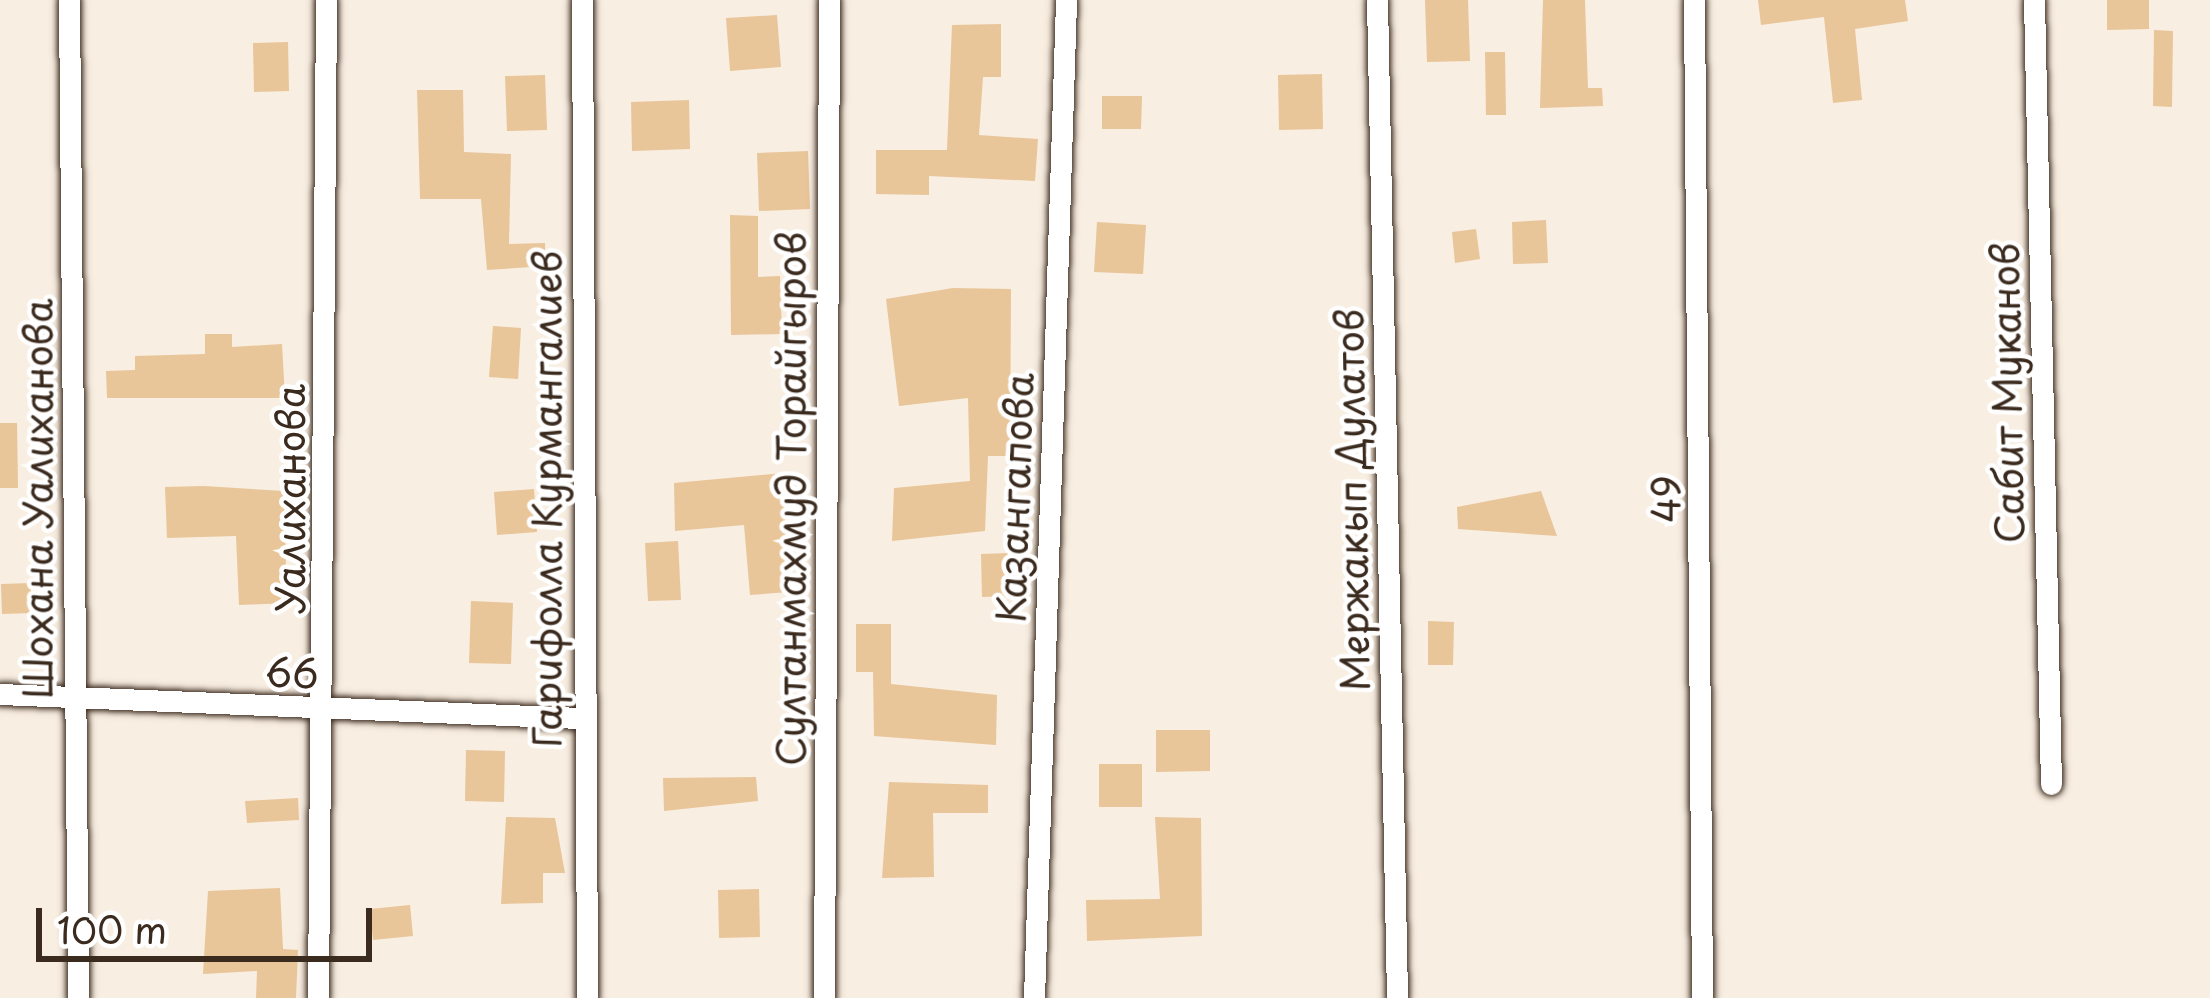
<!DOCTYPE html>
<html>
<head>
<meta charset="utf-8">
<style>
	body { margin:0 }
	#map { position:relative; width:2210px; height:998px; overflow:hidden; background:#f8eee1; font-family:"Playpen Sans",sans-serif }
	div>[style] { position:absolute }
	.building>* { inset:0; background:#e9c59a }
	.roads { filter:drop-shadow(0 0 3px #3b2a1e) drop-shadow(0 0 3px #3b2a1e) }
	.minor>* { height:21px; margin:-10.5px; padding:0 10.5px; transform-origin:10.5px; border-radius:10.5px; background:#fff }
	span { translate:-50% -50%; white-space:nowrap; text-align:center; line-height:1.15; -webkit-text-stroke:9px #fff; paint-order:stroke }
	.street-label { font-size:39px; color:#3b2a1e }
	.scale { position:absolute; left:36px; top:908px; width:336px; height:54px; box-sizing:border-box; border:6px solid #3b2a1e; border-top:0; padding-left:15px; font-size:36px; line-height:42px; white-space:nowrap; color:#3b2a1e; -webkit-text-stroke:9px #fff; paint-order:stroke }
</style>
</head>
<body>
<div id="map">
	<div class="building">
		<i style="clip-path:polygon(1425px 0,1468px 0,1470px 61px,1427px 62px)"></i>
		<i style="clip-path:polygon(1543px 0,1585px 0,1588px 88px,1602px 88px,1603px 106px,1540px 108px)"></i>
		<i style="clip-path:polygon(1758px 0,1905px 0,1908px 21px,1855px 29px,1862px 100px,1833px 103px,1824px 17px,1761px 25px)"></i>
		<i style="clip-path:polygon(2107px 0,2149px 0,2149px 29px,2107px 30px)"></i>
		<i style="clip-path:polygon(777px 15px,781px 67px,730px 71px,726px 18px)"></i>
		<i style="clip-path:polygon(1001px 24px,1001px 77px,983px 77px,979px 135px,1038px 139px,1035px 181px,929px 176px,929px 195px,876px 194px,876px 150px,947px 150px,952px 25px)"></i>
		<i style="clip-path:polygon(2154px 30px,2173px 31px,2172px 107px,2153px 106px)"></i>
		<i style="clip-path:polygon(288px 42px,289px 91px,254px 92px,253px 43px)"></i>
		<i style="clip-path:polygon(1485px 52px,1505px 52px,1506px 115px,1486px 115px)"></i>
		<i style="clip-path:polygon(1322px 74px,1323px 129px,1279px 130px,1278px 75px)"></i>
		<i style="clip-path:polygon(545px 75px,547px 130px,507px 131px,505px 76px)"></i>
		<i style="clip-path:polygon(417px 90px,463px 90px,464px 152px,511px 154px,509px 244px,545px 243px,546px 266px,487px 270px,481px 199px,420px 199px)"></i>
		<i style="clip-path:polygon(1102px 96px,1142px 96px,1141px 129px,1102px 129px)"></i>
		<i style="clip-path:polygon(689px 100px,690px 149px,632px 151px,631px 102px)"></i>
		<i style="clip-path:polygon(808px 151px,810px 209px,759px 211px,757px 153px)"></i>
		<i style="clip-path:polygon(730px 215px,758px 216px,758px 277px,780px 276px,782px 334px,731px 335px)"></i>
		<i style="clip-path:polygon(1546px 220px,1548px 263px,1513px 264px,1512px 222px)"></i>
		<i style="clip-path:polygon(1097px 222px,1146px 225px,1143px 274px,1094px 272px)"></i>
		<i style="clip-path:polygon(1476px 229px,1480px 259px,1455px 263px,1452px 232px)"></i>
		<i style="clip-path:polygon(953px 288px,1011px 289px,1010px 456px,988px 456px,985px 531px,892px 541px,894px 488px,970px 481px,968px 398px,899px 406px,886px 299px)"></i>
		<i style="clip-path:polygon(493px 326px,521px 328px,518px 379px,489px 377px)"></i>
		<i style="clip-path:polygon(205px 334px,232px 334px,232px 347px,282px 344px,285px 398px,107px 398px,106px 371px,135px 370px,135px 356px,205px 354px)"></i>
		<i style="clip-path:polygon(0 423px,17px 423px,18px 488px,0 488px)"></i>
		<i style="clip-path:polygon(783px 473px,789px 592px,750px 595px,744px 525px,675px 531px,674px 483px)"></i>
		<i style="clip-path:polygon(204px 486px,284px 491px,287px 603px,239px 605px,236px 536px,167px 538px,165px 487px)"></i>
		<i style="clip-path:polygon(534px 489px,537px 532px,497px 535px,494px 492px)"></i>
		<i style="clip-path:polygon(1541px 491px,1557px 536px,1458px 529px,1457px 507px)"></i>
		<i style="clip-path:polygon(678px 541px,681px 600px,648px 601px,645px 543px)"></i>
		<i style="clip-path:polygon(1010px 553px,1011px 596px,982px 597px,981px 554px)"></i>
		<i style="clip-path:polygon(31px 583px,32px 613px,2px 614px,1px 584px)"></i>
		<i style="clip-path:polygon(471px 601px,513px 603px,511px 664px,469px 663px)"></i>
		<i style="clip-path:polygon(1428px 621px,1454px 622px,1453px 665px,1428px 665px)"></i>
		<i style="clip-path:polygon(856px 624px,891px 624px,891px 684px,997px 695px,996px 745px,874px 736px,873px 672px,856px 672px)"></i>
		<i style="clip-path:polygon(1156px 730px,1210px 730px,1210px 771px,1156px 772px)"></i>
		<i style="clip-path:polygon(466px 750px,505px 751px,504px 802px,465px 801px)"></i>
		<i style="clip-path:polygon(1099px 764px,1142px 764px,1142px 807px,1099px 807px)"></i>
		<i style="clip-path:polygon(756px 777px,758px 801px,664px 811px,663px 778px)"></i>
		<i style="clip-path:polygon(889px 782px,988px 785px,988px 813px,933px 813px,934px 877px,882px 878px)"></i>
		<i style="clip-path:polygon(298px 798px,299px 820px,247px 823px,245px 801px)"></i>
		<i style="clip-path:polygon(506px 817px,555px 818px,565px 873px,543px 873px,543px 903px,501px 904px)"></i>
		<i style="clip-path:polygon(1155px 817px,1201px 818px,1202px 936px,1087px 941px,1086px 900px,1160px 899px)"></i>
		<i style="clip-path:polygon(280px 888px,283px 949px,298px 950px,296px 998px,256px 998px,257px 971px,203px 974px,208px 891px)"></i>
		<i style="clip-path:polygon(759px 889px,760px 937px,719px 938px,718px 890px)"></i>
		<i style="clip-path:polygon(410px 905px,413px 936px,373px 940px,370px 909px)"></i>
	</div>
	<div class="roads">
		<div class="minor">
			<i style="left:69px;top:0;width:998px;rotate:89.48deg"></i>
			<i style="left:582px;top:0;width:998px;rotate:89.71deg"></i>
			<i style="left:1377px;top:0;width:998px;rotate:88.85deg"></i>
			<i style="left:1694px;top:0;width:998px;rotate:89.54deg"></i>
			<i style="left:2034px;top:0;width:784px;rotate:88.76deg"></i>
			<i style="left:0;top:694px;width:581px;rotate:2.37deg"></i>
			<i style="left:318px;top:998px;width:998px;rotate:-89.54deg"></i>
			<i style="left:824px;top:998px;width:998px;rotate:-89.71deg"></i>
			<i style="left:1034px;top:998px;width:999px;rotate:-88.16deg"></i>
		</div>
	</div>
	<div class="street-label">
		<span style="left:2006px;top:393px;rotate:-91deg">Сабит Муканов</span>
		<span style="left:1014px;top:498px;rotate:-88deg">Казангапова</span>
		<span style="left:37px;top:499px;rotate:-90deg">Шохана Уалиханова</span>
		<span style="left:289px;top:499px;rotate:-90deg">Уалиханова</span>
		<span style="left:546px;top:499px;rotate:-90deg">Гарифолла Курмангалиев</span>
		<span style="left:790px;top:499px;rotate:-90deg">Султанмахмуд Торайгыров</span>
		<span style="left:1665px;top:499px;rotate:-90deg">49</span>
		<span style="left:1351px;top:500px;rotate:-91deg">Мержакып Дулатов</span>
		<span style="left:292px;top:672px;rotate:3deg">66</span>
	</div>
	<div class="scale">100 m</div>
</div>
</body>
</html>
